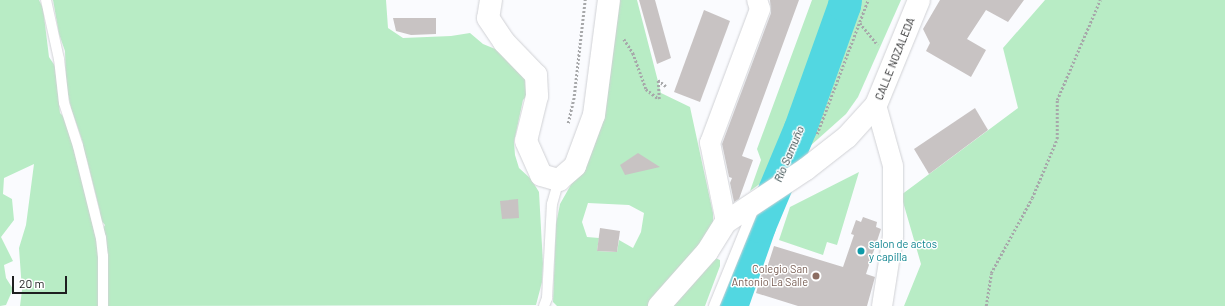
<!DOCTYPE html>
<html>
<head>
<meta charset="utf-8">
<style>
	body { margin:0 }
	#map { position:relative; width:1225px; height:306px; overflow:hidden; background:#fafbfe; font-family:Barlow,sans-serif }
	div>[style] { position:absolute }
	.green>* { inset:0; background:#b8ecc5 }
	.river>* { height:33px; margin:-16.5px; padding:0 16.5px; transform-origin:16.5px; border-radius:16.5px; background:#52d7e1 }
	.building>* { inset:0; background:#c8c3c3 }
	.path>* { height:2.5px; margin-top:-1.25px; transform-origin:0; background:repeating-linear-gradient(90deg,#a7a8aa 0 2px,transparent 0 4px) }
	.roads { filter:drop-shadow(0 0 1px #d0d1d5) drop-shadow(0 0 1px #d0d1d5) }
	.lane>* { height:10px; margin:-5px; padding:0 5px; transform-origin:5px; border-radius:5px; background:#fff }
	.street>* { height:20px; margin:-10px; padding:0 10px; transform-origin:10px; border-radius:10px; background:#fff }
	.secondary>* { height:22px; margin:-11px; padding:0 11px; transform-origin:11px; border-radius:11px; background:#fff }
	.dots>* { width:11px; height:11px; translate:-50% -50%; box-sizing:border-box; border:2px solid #fff; border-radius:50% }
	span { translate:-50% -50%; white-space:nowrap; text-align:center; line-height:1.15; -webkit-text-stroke:3px #fff; paint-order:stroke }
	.street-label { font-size:11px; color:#1e1f20 }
	.culture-label { font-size:11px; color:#0d838f }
	.left { translate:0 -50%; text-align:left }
	.education-label { font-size:11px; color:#785e54 }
	.right { translate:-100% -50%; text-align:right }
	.water-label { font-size:12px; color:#22393b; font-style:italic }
	.scale { position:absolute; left:12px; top:276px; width:55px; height:18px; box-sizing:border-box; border:2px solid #1e1f20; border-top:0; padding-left:5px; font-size:12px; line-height:14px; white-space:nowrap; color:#1e1f20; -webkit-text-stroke:3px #fff; paint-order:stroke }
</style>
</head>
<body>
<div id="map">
	<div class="green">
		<i style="clip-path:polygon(0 0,39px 0,43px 8px,49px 57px,55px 66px,60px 113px,65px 118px,81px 176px,101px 259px,100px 306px,20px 306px,22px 290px,19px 248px,26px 225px,34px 164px,4px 178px,3px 194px,12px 199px,14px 220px,1px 237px,13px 261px,4px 265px,6px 278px,13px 289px,6px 305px,0 306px)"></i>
		<i style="clip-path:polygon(53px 0,386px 0,388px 28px,403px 38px,451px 36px,470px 33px,483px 44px,500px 51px,527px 73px,530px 92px,523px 100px,514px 142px,515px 155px,519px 168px,531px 179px,539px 192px,543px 264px,542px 282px,536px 305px,106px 306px,102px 230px,105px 225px,100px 219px,100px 212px,87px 160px,82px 148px,83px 143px,71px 108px,66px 85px,65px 51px,59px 34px)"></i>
		<i style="clip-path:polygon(evenodd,618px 0,637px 0,661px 93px,690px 107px,713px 213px,713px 224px,710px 232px,651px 306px,546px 306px,557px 306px,553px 302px,556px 224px,560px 204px,581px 167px,618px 0,588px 203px,629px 205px,644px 213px,641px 232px,633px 248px,619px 240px,617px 252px,597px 251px,599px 238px,587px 237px,582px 222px,588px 203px)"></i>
		<i style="clip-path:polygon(812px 0,844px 0,784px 166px,750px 191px,761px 160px,757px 149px)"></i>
		<i style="clip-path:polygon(860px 0,901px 0,858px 97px,846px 114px,800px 155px)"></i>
		<i style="clip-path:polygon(1045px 0,1225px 0,1225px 306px,904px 306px,921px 264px,901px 195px,1018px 108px,1003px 48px)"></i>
		<i style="clip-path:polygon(859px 172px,837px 245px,827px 242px,823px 255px,779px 240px,790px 207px)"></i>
		<i style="clip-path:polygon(715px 258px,720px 260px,720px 266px,705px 306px,673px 306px)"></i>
	</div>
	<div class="river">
		<i style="left:731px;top:306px;width:85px;rotate:-70.7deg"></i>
		<i style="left:759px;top:226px;width:106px;rotate:-67.3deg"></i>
		<i style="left:800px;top:128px;width:131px;rotate:-70.3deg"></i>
		<i style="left:844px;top:5px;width:5px;rotate:-79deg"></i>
	</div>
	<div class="building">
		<i style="clip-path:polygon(639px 0,655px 0,671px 58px,657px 64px)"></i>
		<i style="clip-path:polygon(770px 0,799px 0,742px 156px,753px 160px,739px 199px,734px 202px,730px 183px,732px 178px,729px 177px,722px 144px,771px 13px)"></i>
		<i style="clip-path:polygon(940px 0,1024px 0,1008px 22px,986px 10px,967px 39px,986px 50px,971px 77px,926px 51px,930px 43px,923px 29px)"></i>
		<i style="clip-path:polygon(704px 10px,730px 21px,700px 102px,674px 92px)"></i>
		<i style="clip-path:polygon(393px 18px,436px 18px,436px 34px,411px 35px,396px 31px)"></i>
		<i style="clip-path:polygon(975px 108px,988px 130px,929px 174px,914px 149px)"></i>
		<i style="clip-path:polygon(638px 153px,660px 167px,625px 175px,620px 165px)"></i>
		<i style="clip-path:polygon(518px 199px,519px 218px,502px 219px,500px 201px)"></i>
		<i style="clip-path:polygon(863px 217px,877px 222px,876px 227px,881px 229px,866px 274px,875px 277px,867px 306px,798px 306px,756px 293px,762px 273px,765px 274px,774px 246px,843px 267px,854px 235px,851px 234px,856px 220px,861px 222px)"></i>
		<i style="clip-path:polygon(600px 228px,620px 231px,617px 252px,597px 251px)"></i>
	</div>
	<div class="path">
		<i style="left:860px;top:23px;width:28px;rotate:51deg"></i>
		<i style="left:624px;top:39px;width:17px;rotate:57deg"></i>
		<i style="left:633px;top:53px;width:38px;rotate:70deg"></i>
		<i style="left:646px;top:89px;width:16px;rotate:38deg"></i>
		<i style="left:659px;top:99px;width:19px;rotate:-93deg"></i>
		<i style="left:658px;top:80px;width:10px;rotate:37deg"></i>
		<i style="left:568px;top:123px;width:28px;rotate:-77deg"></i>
		<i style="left:574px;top:96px;width:97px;rotate:-83.5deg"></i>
		<i style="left:817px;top:134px;width:143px;rotate:-69.2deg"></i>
		<i style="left:986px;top:306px;width:33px;rotate:-81deg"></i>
		<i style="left:991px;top:273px;width:85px;rotate:-61.3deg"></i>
		<i style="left:1032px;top:198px;width:64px;rotate:-67deg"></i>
		<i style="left:1057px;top:139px;width:39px;rotate:-90deg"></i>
		<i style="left:1057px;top:100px;width:109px;rotate:-66.7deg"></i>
	</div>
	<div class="roads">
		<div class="lane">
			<i style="left:46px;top:0;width:60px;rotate:77.6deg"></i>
			<i style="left:59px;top:59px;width:44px;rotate:83.5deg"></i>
			<i style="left:64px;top:103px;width:45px;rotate:72deg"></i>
			<i style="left:78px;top:146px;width:95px;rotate:76deg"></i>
			<i style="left:101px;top:238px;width:18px;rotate:84deg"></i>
			<i style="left:103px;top:256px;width:50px;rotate:90deg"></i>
			<i style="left:544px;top:306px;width:9px;rotate:-69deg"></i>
			<i style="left:547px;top:298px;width:94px;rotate:-87deg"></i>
			<i style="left:552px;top:204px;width:25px;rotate:-74deg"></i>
			<i style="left:714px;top:306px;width:106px;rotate:-67.8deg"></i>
		</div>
		<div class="street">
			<i style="left:876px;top:105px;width:63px;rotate:74.4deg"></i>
			<i style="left:893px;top:166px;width:70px;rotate:90deg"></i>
			<i style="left:893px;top:236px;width:71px;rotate:98.9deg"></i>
			<i style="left:726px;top:222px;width:81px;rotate:-101.4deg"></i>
			<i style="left:710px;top:143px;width:143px;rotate:-69.5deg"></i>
			<i style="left:760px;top:9px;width:9px;rotate:-108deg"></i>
		</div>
		<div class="secondary">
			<i style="left:491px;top:0;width:18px;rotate:99deg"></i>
			<i style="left:488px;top:18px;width:29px;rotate:56deg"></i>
			<i style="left:504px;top:42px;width:46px;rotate:45.9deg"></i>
			<i style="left:536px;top:75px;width:21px;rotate:87deg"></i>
			<i style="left:537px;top:96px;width:46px;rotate:103.7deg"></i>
			<i style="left:526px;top:141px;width:37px;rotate:66deg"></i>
			<i style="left:541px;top:175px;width:19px;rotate:16deg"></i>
			<i style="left:559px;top:180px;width:21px;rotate:-41deg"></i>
			<i style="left:575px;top:166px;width:54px;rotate:-69.6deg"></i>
			<i style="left:594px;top:115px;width:116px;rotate:-82.6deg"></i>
			<i style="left:659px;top:306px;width:72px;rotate:-48.4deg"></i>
			<i style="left:707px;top:252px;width:36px;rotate:-58deg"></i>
			<i style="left:726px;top:222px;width:96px;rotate:-33.5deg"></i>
			<i style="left:806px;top:169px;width:52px;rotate:-38deg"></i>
			<i style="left:847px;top:137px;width:43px;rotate:-47.8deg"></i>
			<i style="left:876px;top:105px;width:113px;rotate:-67.7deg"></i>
		</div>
	</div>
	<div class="dots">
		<i style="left:861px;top:251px;background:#0f9aa8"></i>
		<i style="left:816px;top:276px;background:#8d6e63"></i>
	</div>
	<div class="street-label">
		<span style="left:895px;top:59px;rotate:-68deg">CALLE NOZALEDA</span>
	</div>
	<div class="culture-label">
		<span class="left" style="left:869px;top:251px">salon de actos<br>y capilla</span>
	</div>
	<div class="education-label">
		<span class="right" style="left:808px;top:276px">Colegio San<br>Antonio La Salle</span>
	</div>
	<div class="water-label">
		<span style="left:789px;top:154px;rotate:-67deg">Río Samuño</span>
	</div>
	<div class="scale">20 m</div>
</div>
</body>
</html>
